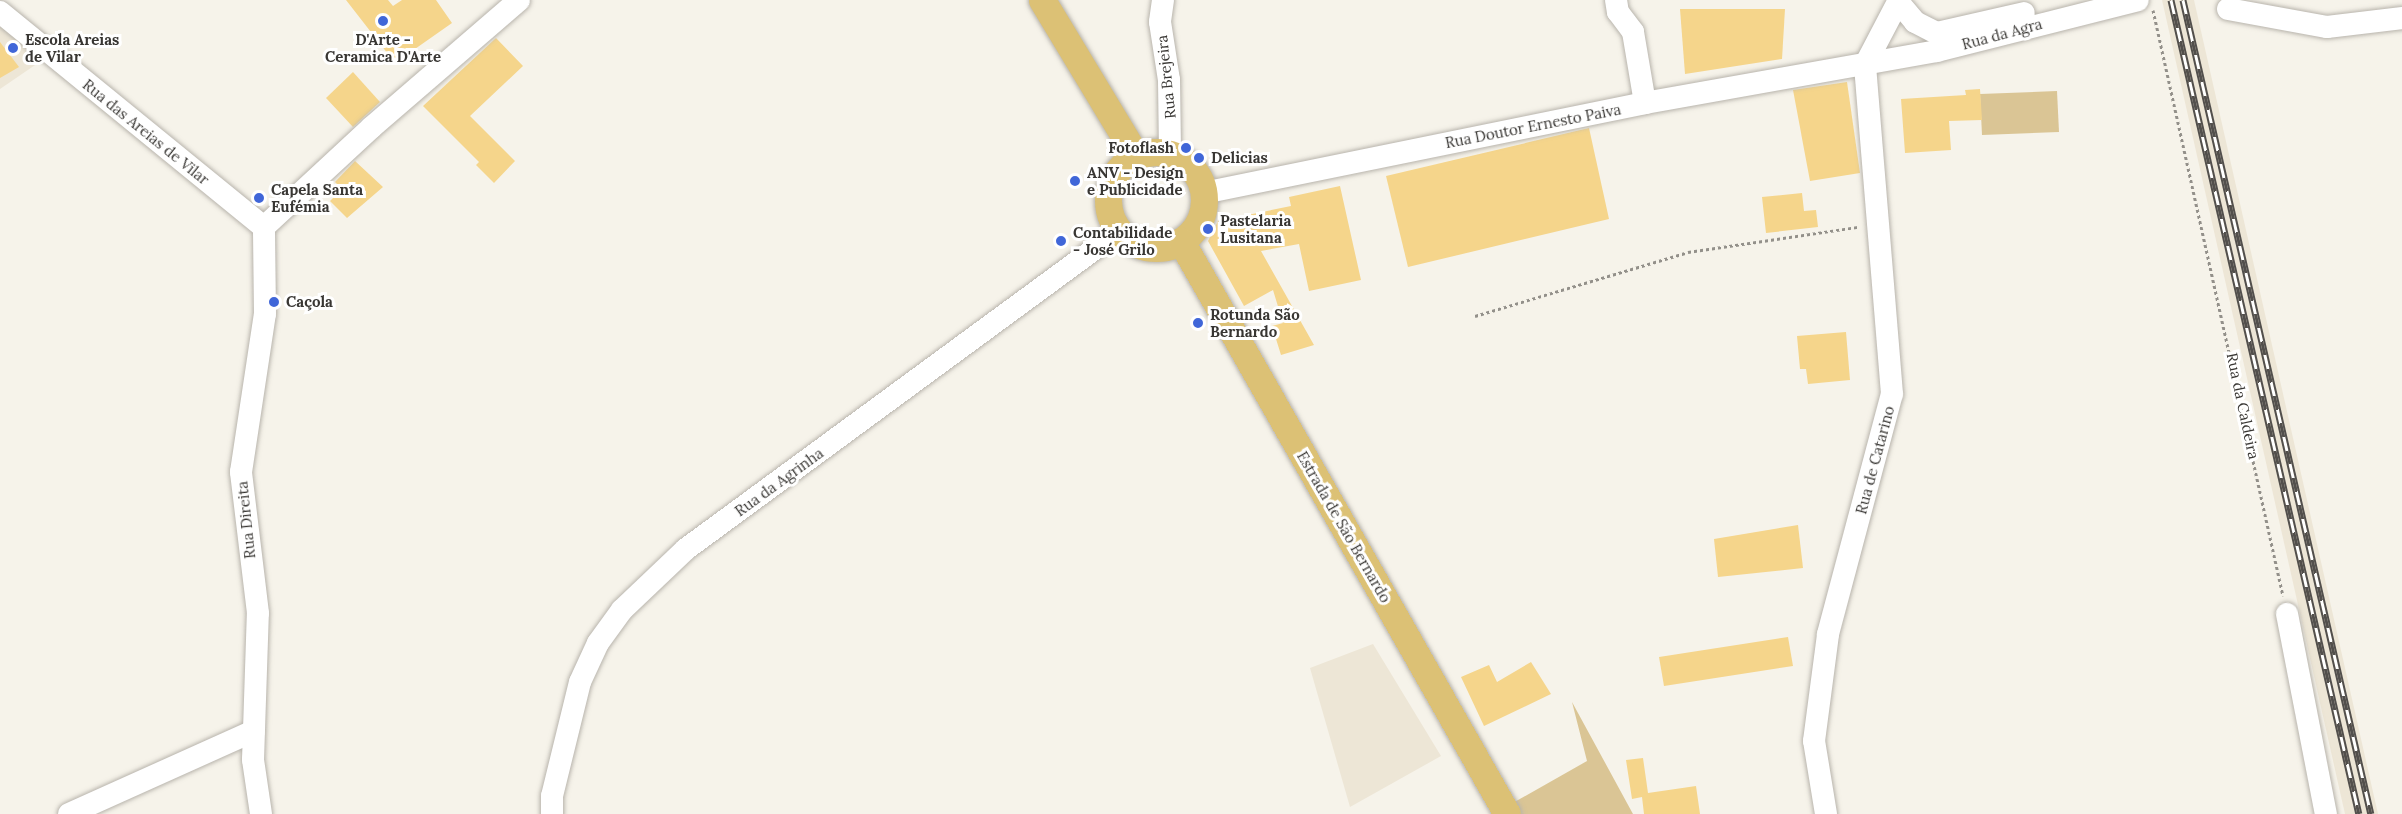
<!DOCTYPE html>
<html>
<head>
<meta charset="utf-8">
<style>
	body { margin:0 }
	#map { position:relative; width:2402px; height:814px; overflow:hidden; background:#f6f3ea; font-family:Lora,serif }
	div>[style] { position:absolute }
	.built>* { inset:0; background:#ede6d6 }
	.green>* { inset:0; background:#dac595 }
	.building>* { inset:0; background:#f5d58b }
	.path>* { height:3px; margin-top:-1.5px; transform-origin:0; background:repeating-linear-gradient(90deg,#93908a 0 3px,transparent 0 6px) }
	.roads { filter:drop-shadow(0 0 2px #b8b4ac) drop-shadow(0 0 2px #b8b4ac) }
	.minor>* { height:22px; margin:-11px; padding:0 11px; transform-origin:11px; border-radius:11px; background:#fff }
	.major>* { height:27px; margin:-13.5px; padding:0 13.5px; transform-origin:13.5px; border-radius:13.5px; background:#dcc175 }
	.major>.ring { margin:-13.5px; padding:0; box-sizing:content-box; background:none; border:27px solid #dcc175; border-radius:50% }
	.rail>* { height:7px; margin-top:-3.5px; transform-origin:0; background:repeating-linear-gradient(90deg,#fff 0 14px,#524f4c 0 28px); box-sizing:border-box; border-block:2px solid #524f4c }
	.dots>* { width:16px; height:16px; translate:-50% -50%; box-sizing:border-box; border:3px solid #fff; border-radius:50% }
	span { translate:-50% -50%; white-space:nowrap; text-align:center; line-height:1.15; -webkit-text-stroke:6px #fff; paint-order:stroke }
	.street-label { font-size:15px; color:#383633 }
	.poi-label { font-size:15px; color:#383633; font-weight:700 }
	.left { translate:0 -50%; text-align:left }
	.right { translate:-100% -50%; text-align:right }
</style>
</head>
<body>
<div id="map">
	<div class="built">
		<i style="clip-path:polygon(2162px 0,2194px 0,2378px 814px,2345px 814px)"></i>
		<i style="clip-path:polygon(0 25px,41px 61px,0 89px)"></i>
		<i style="clip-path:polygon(1373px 644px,1441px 756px,1350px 807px,1310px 668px)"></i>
	</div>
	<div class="green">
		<i style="clip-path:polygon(2057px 91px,2059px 132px,1982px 135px,1980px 94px)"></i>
		<i style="clip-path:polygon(1572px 702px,1633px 814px,1517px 814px,1511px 804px,1587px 761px)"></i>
	</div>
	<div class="building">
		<i style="clip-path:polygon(346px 0,388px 0,393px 6px,402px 0,436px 0,452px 23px,395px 63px)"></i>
		<i style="clip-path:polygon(1680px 9px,1785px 9px,1782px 59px,1685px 74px)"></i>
		<i style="clip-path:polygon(496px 38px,523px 66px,470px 116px,515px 161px,494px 183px,476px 165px,479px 162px,423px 106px)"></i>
		<i style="clip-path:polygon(0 42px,19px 67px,0 78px)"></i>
		<i style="clip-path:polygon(353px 72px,380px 102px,353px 127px,326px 98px)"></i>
		<i style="clip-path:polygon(1847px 82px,1860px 173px,1810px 181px,1793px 90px)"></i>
		<i style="clip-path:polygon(1980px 89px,1982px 120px,1949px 121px,1951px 150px,1905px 153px,1901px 99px,1966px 95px,1965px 90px)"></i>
		<i style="clip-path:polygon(1589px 128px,1609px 219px,1408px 267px,1386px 176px)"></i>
		<i style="clip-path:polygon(355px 161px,383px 187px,347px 218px,330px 201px,342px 189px,335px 182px)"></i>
		<i style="clip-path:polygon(1340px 186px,1361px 280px,1309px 291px,1299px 244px,1261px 251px,1314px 345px,1281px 355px,1272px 326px,1283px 323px,1273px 290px,1244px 306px,1208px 241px,1218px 221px,1291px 206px,1289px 197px)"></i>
		<i style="clip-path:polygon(1802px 193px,1804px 211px,1816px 210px,1818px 227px,1766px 233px,1762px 197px)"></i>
		<i style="clip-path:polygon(1846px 332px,1850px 380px,1808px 384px,1806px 369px,1800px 369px,1797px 336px)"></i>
		<i style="clip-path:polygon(1798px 525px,1803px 568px,1718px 577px,1714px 539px)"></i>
		<i style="clip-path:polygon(1788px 637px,1793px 666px,1664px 686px,1659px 657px)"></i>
		<i style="clip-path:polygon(1531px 662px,1551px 694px,1484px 726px,1461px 677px,1489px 665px,1497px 682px)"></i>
		<i style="clip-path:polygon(1643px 758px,1648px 793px,1696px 786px,1700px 814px,1644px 814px,1642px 797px,1632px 799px,1626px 760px)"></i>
	</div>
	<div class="path">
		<i style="left:2153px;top:10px;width:600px;rotate:77.49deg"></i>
		<i style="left:1475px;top:316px;width:222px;rotate:-16.7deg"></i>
		<i style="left:1688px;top:252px;width:172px;rotate:-8.4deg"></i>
	</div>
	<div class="roads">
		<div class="minor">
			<i style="left:1163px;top:0;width:22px;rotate:98deg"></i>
			<i style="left:1160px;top:22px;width:59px;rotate:81.2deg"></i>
			<i style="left:1169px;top:80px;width:74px;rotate:89.2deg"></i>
			<i style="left:1616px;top:0;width:12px;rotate:81deg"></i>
			<i style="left:1618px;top:12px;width:25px;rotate:53deg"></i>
			<i style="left:1633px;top:32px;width:72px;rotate:80.4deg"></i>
			<i style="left:1900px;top:4px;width:23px;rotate:50deg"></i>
			<i style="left:1915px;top:22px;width:25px;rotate:27deg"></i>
			<i style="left:1937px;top:33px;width:89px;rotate:-12.9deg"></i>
			<i style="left:2228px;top:9px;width:101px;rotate:10.3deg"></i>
			<i style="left:2327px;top:27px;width:76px;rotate:-6.8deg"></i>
			<i style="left:0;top:12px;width:340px;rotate:39.2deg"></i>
			<i style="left:1865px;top:65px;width:73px;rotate:-62.4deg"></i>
			<i style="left:1203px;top:193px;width:451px;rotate:-11.5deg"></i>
			<i style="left:1645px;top:103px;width:297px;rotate:-10.1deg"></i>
			<i style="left:1937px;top:51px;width:207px;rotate:-14.2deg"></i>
			<i style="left:264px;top:227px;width:147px;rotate:-42.8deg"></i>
			<i style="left:372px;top:127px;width:194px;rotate:-40.8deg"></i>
			<i style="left:2287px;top:614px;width:204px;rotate:79deg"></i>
			<i style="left:69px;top:814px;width:203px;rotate:-24.2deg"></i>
			<i style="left:261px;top:814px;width:55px;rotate:-98.4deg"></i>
			<i style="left:253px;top:760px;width:147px;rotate:-88.1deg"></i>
			<i style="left:258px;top:613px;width:142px;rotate:-96.9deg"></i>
			<i style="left:241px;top:472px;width:160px;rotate:-81.4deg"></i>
			<i style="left:265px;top:314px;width:87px;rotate:-90.7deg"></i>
			<i style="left:552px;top:814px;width:18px;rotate:-90deg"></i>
			<i style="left:552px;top:796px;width:117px;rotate:-76.2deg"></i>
			<i style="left:580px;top:682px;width:43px;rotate:-65.2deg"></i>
			<i style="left:598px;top:643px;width:41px;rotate:-54deg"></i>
			<i style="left:622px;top:610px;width:88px;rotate:-43.6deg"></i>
			<i style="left:686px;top:549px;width:537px;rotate:-36.29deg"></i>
			<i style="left:1826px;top:814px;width:74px;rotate:-99.3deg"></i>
			<i style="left:1814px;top:741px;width:108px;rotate:-82.5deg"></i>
			<i style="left:1828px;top:634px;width:248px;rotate:-75.1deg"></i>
			<i style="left:1892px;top:394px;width:330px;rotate:-94.7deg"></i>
		</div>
		<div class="major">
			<i style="left:1042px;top:0;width:182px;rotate:58.9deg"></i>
			<i class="ring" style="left:1108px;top:152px;width:69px;height:69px"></i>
			<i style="left:1181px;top:241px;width:659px;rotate:60.36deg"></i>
		</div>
	</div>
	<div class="rail">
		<i style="left:2171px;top:0;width:835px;rotate:77deg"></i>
		<i style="left:2183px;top:0;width:835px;rotate:77deg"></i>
	</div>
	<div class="dots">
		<i style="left:383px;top:21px;background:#4066d8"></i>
		<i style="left:13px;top:48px;background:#4066d8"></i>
		<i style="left:1186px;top:148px;background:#4066d8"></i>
		<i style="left:1199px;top:158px;background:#4066d8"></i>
		<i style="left:1075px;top:181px;background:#4066d8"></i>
		<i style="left:259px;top:198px;background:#4066d8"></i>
		<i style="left:1208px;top:229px;background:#4066d8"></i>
		<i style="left:1061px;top:241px;background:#4066d8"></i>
		<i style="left:274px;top:302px;background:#4066d8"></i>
		<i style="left:1198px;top:323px;background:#4066d8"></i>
	</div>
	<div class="street-label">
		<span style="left:2002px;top:34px;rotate:-15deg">Rua da Agra</span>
		<span style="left:1166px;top:77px;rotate:-96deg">Rua Brejeira</span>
		<span style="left:1533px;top:126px;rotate:-11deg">Rua Doutor Ernesto Paiva</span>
		<span style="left:146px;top:132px;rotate:39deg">Rua das Areias de Vilar</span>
		<span style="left:2243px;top:406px;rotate:78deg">Rua da Caldeira</span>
		<span style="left:1875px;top:460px;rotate:-75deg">Rua de Catarino</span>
		<span style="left:779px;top:482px;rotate:-36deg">Rua da Agrinha</span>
		<span style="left:246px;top:520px;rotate:-96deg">Rua Direita</span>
		<span style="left:1344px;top:527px;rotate:60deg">Estrada de São Bernardo</span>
	</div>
	<div class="poi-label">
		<span class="left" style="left:25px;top:48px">Escola Areias<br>de Vilar</span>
		<span style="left:383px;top:48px">D'Arte -<br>Ceramica D'Arte</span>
		<span class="right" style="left:1174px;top:148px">Fotoflash</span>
		<span class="left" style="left:1211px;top:158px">Delicias</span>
		<span class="left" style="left:1087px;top:181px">ANV - Design<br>e Publicidade</span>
		<span class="left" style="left:271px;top:198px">Capela Santa<br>Eufémia</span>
		<span class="left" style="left:1220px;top:229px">Pastelaria<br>Lusitana</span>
		<span class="left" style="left:1073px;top:241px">Contabilidade<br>- José Grilo</span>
		<span class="left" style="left:286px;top:302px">Caçola</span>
		<span class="left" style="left:1210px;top:323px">Rotunda São<br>Bernardo</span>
	</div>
</div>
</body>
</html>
